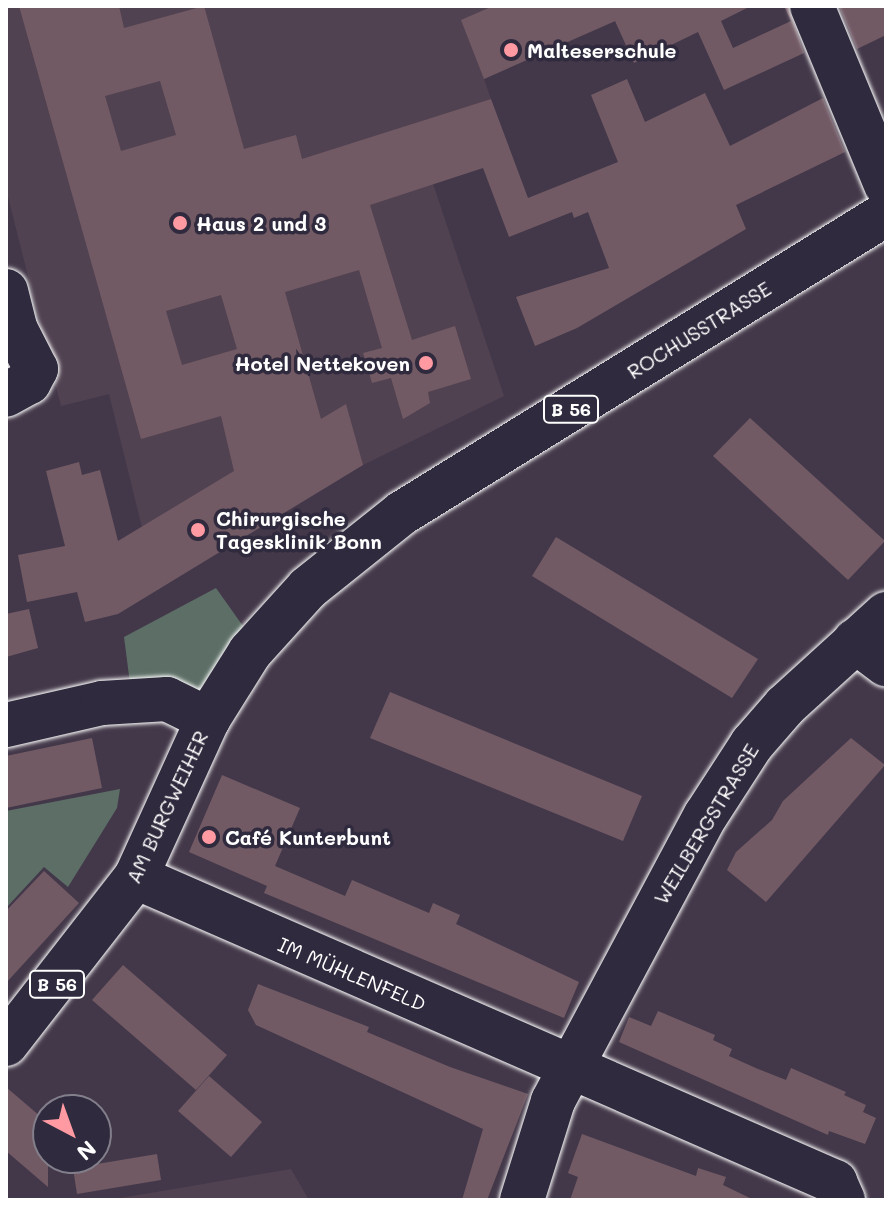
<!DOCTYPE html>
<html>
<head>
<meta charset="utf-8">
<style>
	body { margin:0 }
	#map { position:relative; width:892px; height:1206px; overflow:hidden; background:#433849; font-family:Mali,sans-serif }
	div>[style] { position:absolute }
	.built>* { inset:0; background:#514251 }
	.green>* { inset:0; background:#5c6e66 }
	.building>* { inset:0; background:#725a65 }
	.roads { filter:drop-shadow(0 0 2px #fff) drop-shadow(0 0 2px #fff) }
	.minor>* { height:44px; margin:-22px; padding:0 22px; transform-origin:22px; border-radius:22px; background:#2f2a3d }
	.major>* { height:44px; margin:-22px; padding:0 22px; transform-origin:22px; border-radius:22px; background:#2f2a3d }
	.dots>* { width:22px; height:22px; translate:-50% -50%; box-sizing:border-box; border:4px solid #2f2a3d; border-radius:50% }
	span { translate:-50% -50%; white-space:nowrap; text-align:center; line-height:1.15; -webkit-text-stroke:7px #2f2a3d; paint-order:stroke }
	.shield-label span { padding:2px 6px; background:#2f2a3d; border:2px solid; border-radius:6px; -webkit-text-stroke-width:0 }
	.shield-label { font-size:18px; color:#fff; font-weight:700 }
	.poi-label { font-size:20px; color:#fff; font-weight:700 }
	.left { translate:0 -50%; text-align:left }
	.right { translate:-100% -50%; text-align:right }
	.street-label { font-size:20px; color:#fff }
	.frame { position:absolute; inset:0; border:8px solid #fff; pointer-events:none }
	.north { position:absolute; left:32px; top:1094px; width:80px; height:80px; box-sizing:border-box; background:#2f2a3d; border:2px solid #827f8b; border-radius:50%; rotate:139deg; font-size:22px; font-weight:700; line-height:32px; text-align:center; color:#fff }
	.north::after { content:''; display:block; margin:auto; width:28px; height:36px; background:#ff9aa2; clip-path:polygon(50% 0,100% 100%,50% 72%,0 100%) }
</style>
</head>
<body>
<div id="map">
	<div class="built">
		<i style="clip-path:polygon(6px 6px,650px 6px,484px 79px,491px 99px,413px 124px,504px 396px,363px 465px,157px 588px,109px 394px,61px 406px,6px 189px)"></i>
		<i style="clip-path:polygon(291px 1169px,309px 1200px,109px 1200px)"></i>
	</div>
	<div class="green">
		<i style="clip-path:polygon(216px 588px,250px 636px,200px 704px,131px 691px,124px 637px)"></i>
		<i style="clip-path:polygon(120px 789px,117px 808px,68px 887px,44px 867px,6px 908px,6px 811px)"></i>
	</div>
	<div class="building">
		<i style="clip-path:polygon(evenodd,19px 6px,119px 6px,124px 28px,204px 6px,244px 149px,296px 135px,302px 159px,491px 99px,528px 198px,618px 162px,591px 95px,627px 79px,645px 122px,705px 93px,730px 146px,823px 98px,845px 152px,736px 205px,746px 229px,577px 328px,535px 346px,516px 297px,609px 268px,588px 212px,574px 218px,572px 212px,509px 237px,483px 168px,370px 205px,412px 340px,455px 326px,471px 379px,428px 392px,430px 403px,403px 419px,391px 378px,372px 383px,363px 353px,382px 348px,359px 270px,285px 292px,321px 419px,346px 404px,363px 465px,118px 614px,85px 622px,77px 592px,27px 602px,18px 555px,65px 546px,46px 471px,79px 462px,82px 475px,100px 470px,118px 541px,234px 471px,221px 416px,141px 439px,19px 6px,160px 81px,176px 135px,121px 151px,105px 96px,160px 81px,19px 6px,221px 295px,237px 349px,182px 365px,166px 311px,221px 295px)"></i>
		<i style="clip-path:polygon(493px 6px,751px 6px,721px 21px,733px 48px,791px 21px,784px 6px,788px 6px,804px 53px,724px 90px,698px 32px,634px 63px,615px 21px,484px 79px,461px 20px)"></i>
		<i style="clip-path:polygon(839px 6px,886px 6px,886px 35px,857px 49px)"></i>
		<i style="clip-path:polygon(750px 418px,885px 541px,848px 580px,713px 456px)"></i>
		<i style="clip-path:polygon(556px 537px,758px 659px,732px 698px,532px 576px)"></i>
		<i style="clip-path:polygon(29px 609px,38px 648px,6px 657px,6px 614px)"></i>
		<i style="clip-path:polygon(390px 692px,642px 796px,623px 841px,370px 738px)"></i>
		<i style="clip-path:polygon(92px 738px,102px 788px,6px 808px,6px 756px)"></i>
		<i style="clip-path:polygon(851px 738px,885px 765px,766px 902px,727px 870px,736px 852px,772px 820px,783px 801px)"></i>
		<i style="clip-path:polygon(222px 775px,300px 808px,275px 866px,345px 896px,352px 880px,429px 913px,433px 903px,460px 915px,456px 924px,579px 982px,564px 1018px,264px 893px,267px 886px,189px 852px)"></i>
		<i style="clip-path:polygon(44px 871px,79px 903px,6px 983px,6px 911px)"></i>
		<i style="clip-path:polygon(123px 965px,227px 1055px,196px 1090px,92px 1000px)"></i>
		<i style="clip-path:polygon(258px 984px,369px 1027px,367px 1032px,450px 1067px,528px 1094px,487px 1200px,462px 1200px,483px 1129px,256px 1025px,248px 1010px)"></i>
		<i style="clip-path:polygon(658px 1011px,715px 1035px,713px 1040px,732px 1049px,729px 1056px,758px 1069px,786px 1080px,791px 1068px,846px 1092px,844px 1095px,866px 1105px,863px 1112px,876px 1118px,865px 1144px,829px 1131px,828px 1135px,619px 1042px,629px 1017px,651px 1026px)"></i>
		<i style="clip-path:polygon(209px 1076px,262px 1122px,231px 1157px,178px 1111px)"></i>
		<i style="clip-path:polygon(6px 1087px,48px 1123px,48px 1187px,6px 1151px)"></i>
		<i style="clip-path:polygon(582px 1134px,696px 1176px,698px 1168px,726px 1177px,723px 1185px,754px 1200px,570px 1200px,578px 1177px,568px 1173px)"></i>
		<i style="clip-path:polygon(157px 1154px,161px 1180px,77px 1194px,73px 1168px)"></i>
	</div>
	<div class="roads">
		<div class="minor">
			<i style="left:812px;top:6px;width:194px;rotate:67.5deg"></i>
			<i style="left:6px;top:291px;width:38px;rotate:76deg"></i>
			<i style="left:15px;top:328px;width:46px;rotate:62.9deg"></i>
			<i style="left:36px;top:369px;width:15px;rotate:118deg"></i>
			<i style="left:29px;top:382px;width:26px;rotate:151deg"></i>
			<i style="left:855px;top:641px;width:39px;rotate:37deg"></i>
			<i style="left:6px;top:725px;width:98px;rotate:-12.9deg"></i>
			<i style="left:102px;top:703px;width:65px;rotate:-3.5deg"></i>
			<i style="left:167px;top:699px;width:46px;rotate:26deg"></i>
			<i style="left:136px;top:877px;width:763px;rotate:23.57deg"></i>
			<i style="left:835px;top:1182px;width:20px;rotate:66deg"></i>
			<i style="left:522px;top:1200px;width:104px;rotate:-72.6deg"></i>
			<i style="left:553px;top:1101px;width:324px;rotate:-61.9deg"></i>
			<i style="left:706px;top:815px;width:85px;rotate:-57.1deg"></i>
			<i style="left:752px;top:744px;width:50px;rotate:-49deg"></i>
			<i style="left:785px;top:706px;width:137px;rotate:-42.3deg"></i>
		</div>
		<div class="major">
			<i style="left:6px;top:1044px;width:212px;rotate:-52.1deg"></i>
			<i style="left:136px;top:877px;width:174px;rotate:-65.5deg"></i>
			<i style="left:208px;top:719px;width:79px;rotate:-57.9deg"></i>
			<i style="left:250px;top:652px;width:86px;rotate:-47.8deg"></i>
			<i style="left:308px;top:588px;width:120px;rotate:-38.6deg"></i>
			<i style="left:402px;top:513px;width:569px;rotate:-31.71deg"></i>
		</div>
	</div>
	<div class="dots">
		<i style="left:511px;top:50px;background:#ff9aa2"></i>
		<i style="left:180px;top:223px;background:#ff9aa2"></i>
		<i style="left:426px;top:363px;background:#ff9aa2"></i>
		<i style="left:198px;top:530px;background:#ff9aa2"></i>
		<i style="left:209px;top:837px;background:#ff9aa2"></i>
	</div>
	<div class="shield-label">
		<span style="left:571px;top:409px">B 56</span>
		<span style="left:57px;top:984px">B 56</span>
	</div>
	<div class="poi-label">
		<span class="left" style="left:527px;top:50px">Malteserschule</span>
		<span class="left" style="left:196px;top:223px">Haus 2 und 3</span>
		<span class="right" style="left:410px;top:363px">Hotel Nettekoven</span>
		<span class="left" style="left:216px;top:530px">Chirurgische<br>Tagesklinik Bonn</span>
		<span class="left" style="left:225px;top:837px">Café Kunterbunt</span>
	</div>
	<div class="street-label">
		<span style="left:699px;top:330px;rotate:-32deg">ROCHUSSTRASSE</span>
		<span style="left:167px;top:807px;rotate:-65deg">AM BURGWEIHER</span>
		<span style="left:706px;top:824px;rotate:-59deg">WEILBERGSTRASSE</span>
		<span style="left:352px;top:974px;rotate:23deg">IM MÜHLENFELD</span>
	</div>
	<div class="frame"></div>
	<div class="north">N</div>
</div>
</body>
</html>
